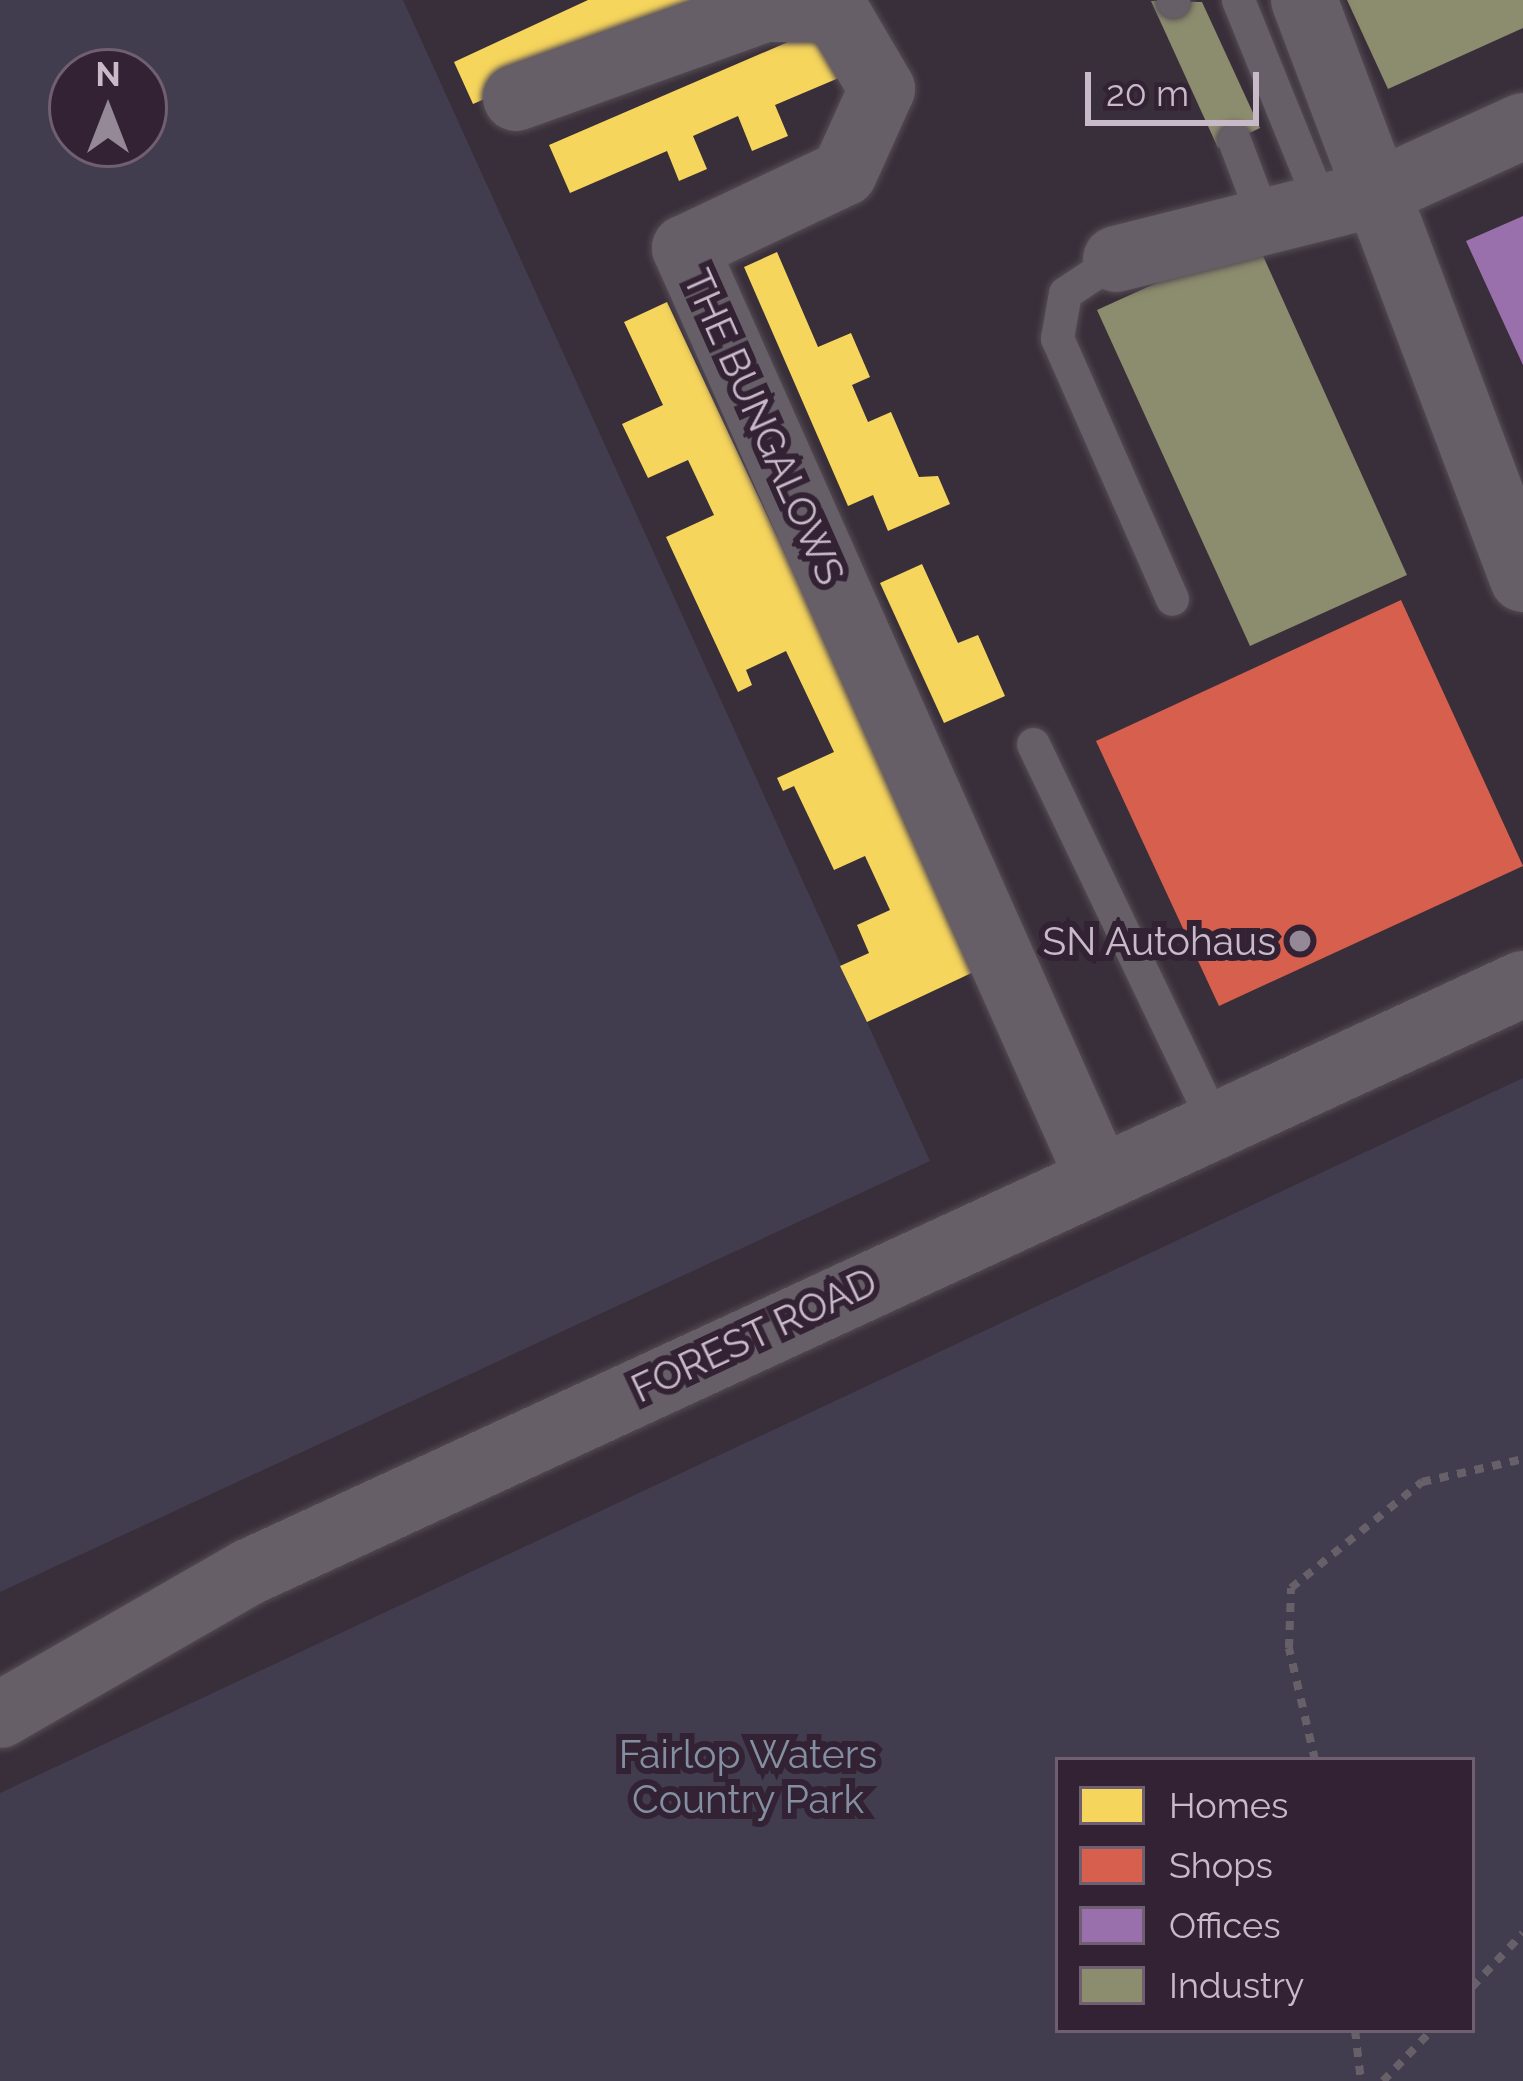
<!DOCTYPE html>
<html>
<head>
<meta charset="utf-8">
<style>
	body { margin:0 }
	#map { position:relative; width:1523px; height:2081px; overflow:hidden; background:#392f3a; font-family:Raleway,sans-serif }
	div>[style] { position:absolute }
	.green>* { inset:0; background:#413c4e }
	.homes>* { inset:0; background:#f6d55c }
	.shops>* { inset:0; background:#d6604d }
	.offices>* { inset:0; background:#9970ab }
	.industry>* { inset:0; background:#8c8c6e }
	.path>* { height:8px; margin-top:-4px; transform-origin:0; background:repeating-linear-gradient(90deg,#676069 0 9px,transparent 0 18px) }
	.roads { filter:drop-shadow(0 0 3px #544c54) drop-shadow(0 0 3px #544c54) }
	.service>* { height:33px; margin:-16.5px; padding:0 16.5px; transform-origin:16.5px; border-radius:16.5px; background:#675f68 }
	.minor>* { height:66px; margin:-33px; padding:0 33px; transform-origin:33px; border-radius:33px; background:#675f68 }
	.tertiary>* { height:66px; margin:-33px; padding:0 33px; transform-origin:33px; border-radius:33px; background:#675f68 }
	.dots>* { width:33px; height:33px; translate:-50% -50%; box-sizing:border-box; border:6px solid #332234; border-radius:50% }
	span { translate:-50% -50%; white-space:nowrap; text-align:center; line-height:1.15; -webkit-text-stroke:12px #332234; paint-order:stroke }
	.street-label { font-size:39px; color:#c8bac9 }
	.poi-label { font-size:39px; color:#c8bac9 }
	.right { translate:-100% -50%; text-align:right }
	.park-label { font-size:39px; color:#8390a1 }
	.legend { position:absolute; left:1055px; top:1757px; width:420px; height:276px; box-sizing:border-box; background:#332234; border:3px solid #6f5f70; margin:0; padding:15px 21px; list-style:none; font-size:36px; color:#c8bac9 }
	.legend li { display:flex; align-items:center; gap:24px; height:60px }
	.legend b { width:60px; border:3px solid #6f5f70 }
	.north { position:absolute; left:48px; top:48px; width:120px; height:120px; box-sizing:border-box; background:#332234; border:3px solid #6f5f70; border-radius:50%; rotate:0deg; font-size:33px; font-weight:700; line-height:48px; text-align:center; color:#c8bac9 }
	.north::after { content:''; display:block; margin:auto; width:42px; height:54px; background:#968997; clip-path:polygon(50% 0,100% 100%,50% 72%,0 100%) }
	.scale { position:absolute; left:1085px; top:72px; width:174px; height:54px; box-sizing:border-box; border:6px solid #c8bac9; border-top:0; padding-left:15px; font-size:36px; line-height:42px; white-space:nowrap; color:#c8bac9; -webkit-text-stroke:9px #332234; paint-order:stroke }
</style>
</head>
<body>
<div id="map">
	<div class="green">
		<i style="clip-path:polygon(evenodd,0 0,403px 0,930px 1161px,0 1592px,0 0,72px 72px,144px 72px,144px 144px,72px 144px,72px 72px)"></i>
		<i style="clip-path:polygon(evenodd,1523px 1078px,1523px 2081px,0 2081px,0 1793px,1523px 1078px,1472px 1760px,1472px 2030px,1058px 2030px,1058px 1760px,1472px 1760px)"></i>
	</div>
	<div class="homes">
		<i style="clip-path:polygon(588px 0,753px 0,715px 0,473px 104px,454px 62px)"></i>
		<i style="clip-path:polygon(839px 20px,860px 69px,775px 105px,788px 136px,752px 151px,738px 116px,693px 136px,707px 169px,679px 181px,667px 151px,570px 193px,549px 145px)"></i>
		<i style="clip-path:polygon(777px 252px,818px 347px,851px 333px,870px 377px,852px 385px,868px 422px,891px 412px,919px 477px,938px 476px,950px 504px,888px 531px,873px 495px,848px 506px,744px 267px)"></i>
		<i style="clip-path:polygon(667px 302px,980px 969px,867px 1022px,840px 966px,869px 953px,857px 925px,890px 910px,865px 856px,834px 870px,794px 786px,783px 791px,777px 778px,834px 752px,786px 651px,746px 670px,752px 685px,738px 692px,666px 537px,714px 515px,688px 460px,648px 478px,622px 424px,663px 405px,624px 322px)"></i>
		<i style="clip-path:polygon(922px 564px,958px 643px,978px 635px,1005px 696px,944px 723px,880px 583px)"></i>
	</div>
	<div class="shops">
		<i style="clip-path:polygon(1401px 600px,1523px 866px,1219px 1006px,1096px 741px)"></i>
	</div>
	<div class="offices">
		<i style="clip-path:polygon(1523px 216px,1523px 365px,1466px 241px)"></i>
	</div>
	<div class="industry">
		<i style="clip-path:polygon(1347px 0,1523px 0,1523px 28px,1388px 89px)"></i>
		<i style="clip-path:polygon(1151px 1px,1202px 2px,1260px 128px,1218px 148px)"></i>
		<i style="clip-path:polygon(1255px 238px,1407px 575px,1250px 646px,1097px 310px)"></i>
	</div>
	<div class="path">
		<i style="left:1315px;top:1760px;width:115px;rotate:-103.1deg"></i>
		<i style="left:1289px;top:1648px;width:60px;rotate:-88.1deg"></i>
		<i style="left:1291px;top:1588px;width:169px;rotate:-39deg"></i>
		<i style="left:1422px;top:1482px;width:104px;rotate:-12.8deg"></i>
		<i style="left:1472px;top:1987px;width:74px;rotate:-46.6deg"></i>
		<i style="left:1355px;top:2030px;width:51px;rotate:83.3deg"></i>
		<i style="left:1383px;top:2081px;width:71px;rotate:-46.1deg"></i>
	</div>
	<div class="roads">
		<div class="service">
			<i style="left:1173px;top:0;width:1px;rotate:90deg"></i>
			<i style="left:1238px;top:0;width:223px;rotate:67.9deg"></i>
			<i style="left:1234px;top:140px;width:88px;rotate:69.3deg"></i>
			<i style="left:1116px;top:259px;width:61px;rotate:146.3deg"></i>
			<i style="left:1065px;top:293px;width:46px;rotate:100.1deg"></i>
			<i style="left:1057px;top:338px;width:285px;rotate:66.2deg"></i>
			<i style="left:1033px;top:744px;width:419px;rotate:64.4deg"></i>
		</div>
		<div class="minor">
			<i style="left:1304px;top:0;width:619px;rotate:69.28deg"></i>
			<i style="left:516px;top:98px;width:263px;rotate:-19.7deg"></i>
			<i style="left:764px;top:9px;width:71px"></i>
			<i style="left:835px;top:9px;width:93px;rotate:59.6deg"></i>
			<i style="left:882px;top:89px;width:92px;rotate:114.3deg"></i>
			<i style="left:844px;top:173px;width:176px;rotate:154.7deg"></i>
			<i style="left:685px;top:248px;width:1014px;rotate:66.01deg"></i>
			<i style="left:1116px;top:259px;width:266px;rotate:-14.1deg"></i>
			<i style="left:1374px;top:194px;width:164px;rotate:-24.5deg"></i>
		</div>
		<div class="tertiary">
			<i style="left:0;top:1715px;width:287px;rotate:-29.9deg"></i>
			<i style="left:249px;top:1572px;width:1403px;rotate:-24.78deg"></i>
		</div>
	</div>
	<div class="dots">
		<i style="left:1300px;top:941px;background:#968997"></i>
	</div>
	<div class="street-label">
		<span style="left:764px;top:427px;rotate:66deg">THE BUNGALOWS</span>
		<span style="left:754px;top:1335px;rotate:-25deg">FOREST ROAD</span>
	</div>
	<div class="poi-label">
		<span class="right" style="left:1276px;top:941px">SN Autohaus</span>
	</div>
	<div class="park-label">
		<span style="left:748px;top:1777px">Fairlop Waters<br>Country Park</span>
	</div>
	<ul class="legend">
	<li><b style="height:33px;background:#f6d55c"></b>Homes</li>
	<li><b style="height:33px;background:#d6604d"></b>Shops</li>
	<li><b style="height:33px;background:#9970ab"></b>Offices</li>
	<li><b style="height:33px;background:#8c8c6e"></b>Industry</li>
	</ul>
	<div class="north">N</div>
	<div class="scale">20 m</div>
</div>
</body>
</html>
